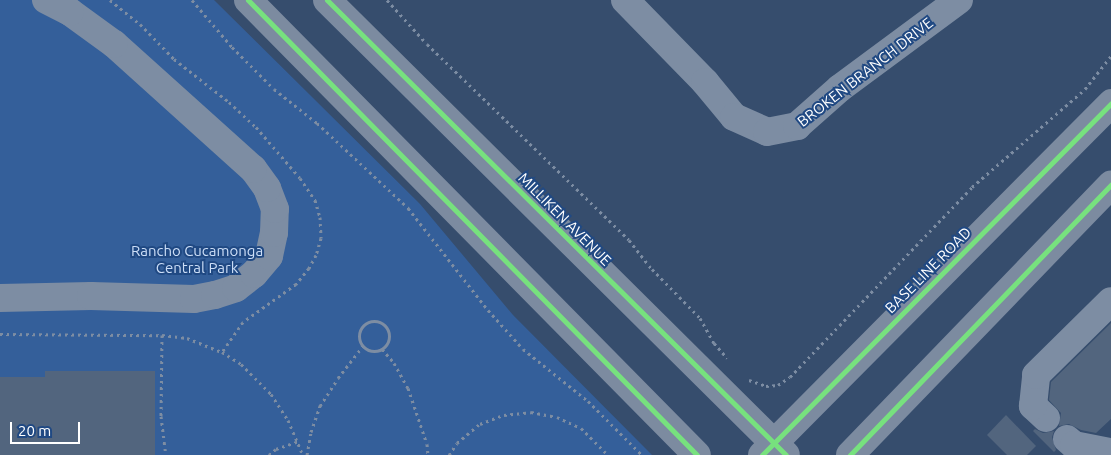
<!DOCTYPE html>
<html>
<head>
<meta charset="utf-8">
<style>
	body { margin:0 }
	#map { position:relative; width:1111px; height:455px; overflow:hidden; background:#364d6d; font-family:Ubuntu,sans-serif }
	div>[style] { position:absolute }
	.green>* { inset:0; background:#345f9a }
	.building>* { inset:0; background:#52657e }
	.path>* { height:3px; margin-top:-1.5px; transform-origin:0; background:repeating-linear-gradient(90deg,#7d8da3 0 2.5px,transparent 0 6.5px) }
	.path>.ring { margin:-1.5px; padding:0; box-sizing:content-box; background:none; border:3px solid #7d8da3; border-radius:50% }
	.minor>* { height:28px; margin:-14px; padding:0 14px; transform-origin:14px; border-radius:14px; background:#7d8da3 }
	.major>* { height:28px; margin:-14px; padding:0 14px; transform-origin:14px; border-radius:14px; background:#7c8ba0 }
	.cycleway>* { height:5px; margin:-2.5px; padding:0 2.5px; transform-origin:2.5px; border-radius:2.5px; background:#77e17e }
	span { translate:-50% -50%; white-space:nowrap; text-align:center; line-height:1.15; -webkit-text-stroke:4px #204983; paint-order:stroke }
	.street-label { font-size:15px; color:#fff }
	.park-label { font-size:15px; color:#ccdef7 }
	.scale { position:absolute; left:10px; top:422px; width:70px; height:22px; box-sizing:border-box; border:2px solid #fff; border-top:0; padding-left:6px; font-size:15px; line-height:18px; white-space:nowrap; color:#fff; -webkit-text-stroke:4px #204983; paint-order:stroke }
</style>
</head>
<body>
<div id="map">
	<div class="green">
		<i style="clip-path:polygon(0 0,214px 0,420px 204px,513px 315px,652px 455px,0 455px)"></i>
	</div>
	<div class="building">
		<i style="clip-path:polygon(1111px 323px,1111px 419px,1096px 433px,1081px 430px,1069px 424px,1059px 426px,1061px 413px,1049px 400px,1051px 382px)"></i>
		<i style="clip-path:polygon(45px 371px,155px 371px,155px 455px,0 455px,0 377px,45px 377px)"></i>
		<i style="clip-path:polygon(1006px 415px,1036px 446px,1027px 455px,1007px 455px,987px 435px)"></i>
		<i style="clip-path:polygon(1035px 429px,1043px 433px,1054px 431px,1052px 437px,1056px 450px,1054px 452px,1033px 431px)"></i>
	</div>
	<div class="path">
		<i style="left:110px;top:0;width:38px;rotate:39deg"></i>
		<i style="left:140px;top:24px;width:49px;rotate:45.8deg"></i>
		<i style="left:174px;top:59px;width:70px;rotate:38deg"></i>
		<i style="left:229px;top:102px;width:37px;rotate:43deg"></i>
		<i style="left:256px;top:127px;width:67px;rotate:49.2deg"></i>
		<i style="left:300px;top:178px;width:27px;rotate:56deg"></i>
		<i style="left:315px;top:200px;width:18px;rotate:74deg"></i>
		<i style="left:320px;top:217px;width:21px;rotate:87deg"></i>
		<i style="left:321px;top:238px;width:18px;rotate:106deg"></i>
		<i style="left:316px;top:255px;width:15px;rotate:118deg"></i>
		<i style="left:309px;top:268px;width:21px;rotate:129deg"></i>
		<i style="left:296px;top:284px;width:65px;rotate:144.4deg"></i>
		<i style="left:243px;top:322px;width:37px;rotate:125deg"></i>
		<i style="left:192px;top:0;width:62px;rotate:49.6deg"></i>
		<i style="left:232px;top:47px;width:59px;rotate:45deg"></i>
		<i style="left:274px;top:89px;width:55px;rotate:38.3deg"></i>
		<i style="left:317px;top:123px;width:125px;rotate:43deg"></i>
		<i style="left:408px;top:208px;width:130px;rotate:51.9deg"></i>
		<i style="left:488px;top:310px;width:52px;rotate:48.1deg"></i>
		<i style="left:523px;top:349px;width:83px;rotate:38.7deg"></i>
		<i style="left:588px;top:401px;width:76px;rotate:45deg"></i>
		<i style="left:387px;top:0;width:59px;rotate:47.7deg"></i>
		<i style="left:427px;top:44px;width:281px;rotate:44.1deg"></i>
		<i style="left:629px;top:240px;width:37px;rotate:52deg"></i>
		<i style="left:652px;top:269px;width:69px;rotate:45.6deg"></i>
		<i style="left:700px;top:318px;width:29px;rotate:61deg"></i>
		<i style="left:714px;top:343px;width:20px;rotate:49deg"></i>
		<i class="ring" style="left:359px;top:321px;width:27px;height:27px"></i>
		<i style="left:0;top:334px;width:162px;rotate:0.4deg"></i>
		<i style="left:162px;top:335px;width:81px;rotate:90.7deg"></i>
		<i style="left:161px;top:416px;width:39px;rotate:83deg"></i>
		<i style="left:162px;top:335px;width:25px;rotate:7deg"></i>
		<i style="left:187px;top:338px;width:38px;rotate:22deg"></i>
		<i style="left:222px;top:352px;width:22px;rotate:32deg"></i>
		<i style="left:241px;top:364px;width:42px;rotate:45deg"></i>
		<i style="left:271px;top:394px;width:31px;rotate:57deg"></i>
		<i style="left:288px;top:420px;width:38px;rotate:67deg"></i>
		<i style="left:382px;top:349px;width:18px;rotate:49deg"></i>
		<i style="left:394px;top:363px;width:29px;rotate:61deg"></i>
		<i style="left:408px;top:388px;width:59px;rotate:71.3deg"></i>
		<i style="left:427px;top:444px;width:11px;rotate:85deg"></i>
		<i style="left:749px;top:380px;width:18px;rotate:19deg"></i>
		<i style="left:766px;top:386px;width:12px;rotate:-5deg"></i>
		<i style="left:778px;top:385px;width:14px;rotate:-34deg"></i>
		<i style="left:790px;top:377px;width:263px;rotate:-46.2deg"></i>
		<i style="left:972px;top:187px;width:150px;rotate:-40.9deg"></i>
		<i style="left:1085px;top:89px;width:42px;rotate:-51.8deg"></i>
		<i style="left:269px;top:455px;width:9px;rotate:-41deg"></i>
		<i style="left:276px;top:449px;width:24px;rotate:-19deg"></i>
		<i style="left:307px;top:455px;width:23px;rotate:-80deg"></i>
		<i style="left:311px;top:432px;width:28px;rotate:-71deg"></i>
		<i style="left:320px;top:406px;width:33px;rotate:-57deg"></i>
		<i style="left:338px;top:378px;width:41px;rotate:-52deg"></i>
		<i style="left:449px;top:455px;width:14px;rotate:-56deg"></i>
		<i style="left:457px;top:443px;width:30px;rotate:-40deg"></i>
		<i style="left:480px;top:424px;width:26px;rotate:-21deg"></i>
		<i style="left:504px;top:415px;width:27px;rotate:-6deg"></i>
		<i style="left:531px;top:412px;width:26px;rotate:11deg"></i>
		<i style="left:557px;top:417px;width:26px;rotate:25deg"></i>
		<i style="left:581px;top:428px;width:38px;rotate:45deg"></i>
	</div>
	<div class="minor">
		<i style="left:625px;top:0;width:115px;rotate:45.7deg"></i>
		<i style="left:705px;top:82px;width:45px;rotate:50.4deg"></i>
		<i style="left:734px;top:117px;width:36px;rotate:24deg"></i>
		<i style="left:767px;top:132px;width:31px;rotate:-11deg"></i>
		<i style="left:797px;top:126px;width:57px;rotate:-41.5deg"></i>
		<i style="left:840px;top:88px;width:148px;rotate:-36.5deg"></i>
		<i style="left:0;top:298px;width:91px;rotate:-1.3deg"></i>
		<i style="left:91px;top:296px;width:103px;rotate:1.7deg"></i>
		<i style="left:194px;top:299px;width:21px;rotate:-11deg"></i>
		<i style="left:215px;top:295px;width:22px;rotate:-18deg"></i>
		<i style="left:236px;top:288px;width:23px;rotate:-38deg"></i>
		<i style="left:254px;top:274px;width:23px;rotate:-50deg"></i>
		<i style="left:269px;top:256px;width:24px;rotate:-78deg"></i>
		<i style="left:274px;top:233px;width:24px;rotate:-88deg"></i>
		<i style="left:275px;top:209px;width:22px;rotate:-111deg"></i>
		<i style="left:267px;top:188px;width:24px;rotate:-126deg"></i>
		<i style="left:253px;top:169px;width:187px;rotate:-138deg"></i>
		<i style="left:114px;top:44px;width:54px;rotate:-144deg"></i>
		<i style="left:70px;top:12px;width:27px;rotate:-153deg"></i>
		<i style="left:1046px;top:418px;width:18px;rotate:-137deg"></i>
		<i style="left:1033px;top:406px;width:31px;rotate:-84deg"></i>
		<i style="left:1036px;top:375px;width:105px;rotate:-44.6deg"></i>
		<i style="left:1067px;top:439px;width:9px;rotate:41deg"></i>
		<i style="left:1074px;top:445px;width:38px;rotate:11deg"></i>
	</div>
	<div class="major">
		<i style="left:248px;top:0;width:639px;rotate:45.38deg"></i>
		<i style="left:327px;top:0;width:646px;rotate:44.75deg"></i>
		<i style="left:762px;top:455px;width:496px;rotate:-45.2deg"></i>
		<i style="left:850px;top:455px;width:376px;rotate:-46deg"></i>
	</div>
	<div class="cycleway">
		<i style="left:248px;top:0;width:639px;rotate:45.38deg"></i>
		<i style="left:327px;top:0;width:646px;rotate:44.75deg"></i>
		<i style="left:762px;top:455px;width:496px;rotate:-45.2deg"></i>
		<i style="left:850px;top:455px;width:376px;rotate:-46deg"></i>
	</div>
	<div class="street-label">
		<span style="left:865px;top:72px;rotate:-38deg">BROKEN BRANCH DRIVE</span>
		<span style="left:565px;top:219px;rotate:45deg">MILLIKEN AVENUE</span>
		<span style="left:928px;top:270px;rotate:-45deg">BASE LINE ROAD</span>
	</div>
	<div class="park-label">
		<span style="left:197px;top:259px">Rancho Cucamonga<br>Central Park</span>
	</div>
	<div class="scale">20 m</div>
</div>
</body>
</html>
